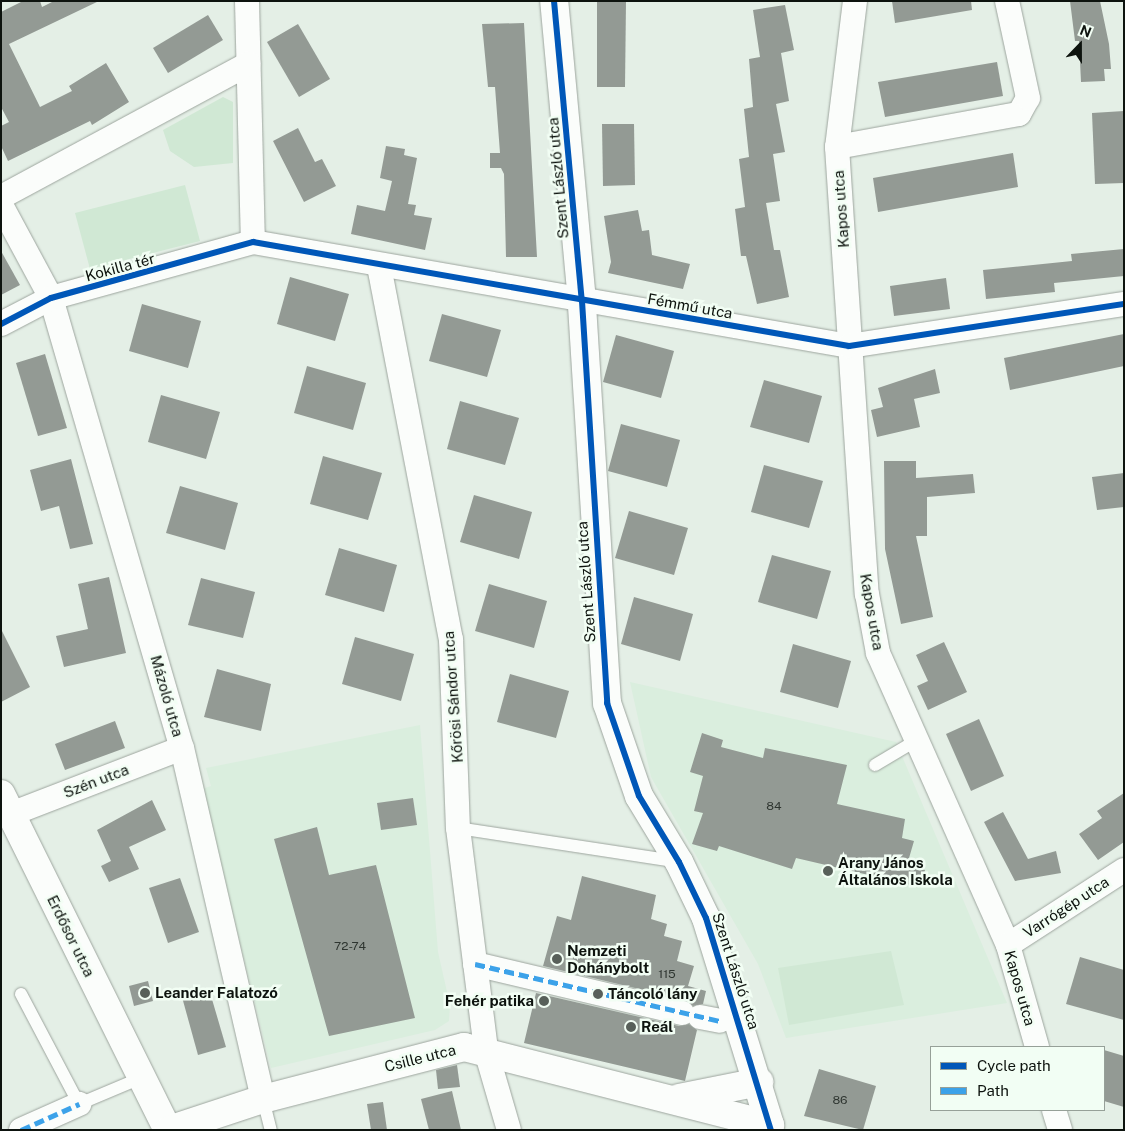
<!DOCTYPE html>
<html>
<head>
<meta charset="utf-8">
<style>
	body { margin:0 }
	#map { position:relative; width:1125px; height:1131px; overflow:hidden; background:#e4efe6; font-family:"Public Sans",sans-serif }
	div>[style] { position:absolute }
	.built>* { inset:0; background:#daeede }
	.green>* { inset:0; background:#d0e8d4 }
	.building>* { inset:0; background:#939a94 }
	.roads { filter:drop-shadow(0 0 1px #9da59e) drop-shadow(0 0 1px #9da59e) }
	.lane>* { height:12px; margin:-6px; padding:0 6px; transform-origin:6px; border-radius:6px; background:#fbfdfb }
	.street>* { height:24px; margin:-12px; padding:0 12px; transform-origin:12px; border-radius:12px; background:#fbfdfb }
	.secondary>* { height:28px; margin:-14px; padding:0 14px; transform-origin:14px; border-radius:14px; background:#fbfdfb }
	.quiet>* { height:5px; margin-top:-2.5px; transform-origin:0; background:repeating-linear-gradient(90deg,#3ca2e9 0 10px,transparent 0 15px) }
	.cycleway>* { height:6px; margin:-3px; padding:0 3px; transform-origin:3px; border-radius:3px; background:#0057b8 }
	.dots>* { width:14px; height:14px; translate:-50% -50%; box-sizing:border-box; border:2px solid #f2fef4; border-radius:50% }
	span { translate:-50% -50%; white-space:nowrap; text-align:center; line-height:1.15; -webkit-text-stroke:5px #f2fef4; paint-order:stroke }
	.number-label { font-size:12px; color:#2e3530 }
	.number-label span { -webkit-text-stroke-width:0 }
	.street-label { font-size:15px; color:#0d130e }
	.poi-label { font-size:15px; color:#0d130e; font-weight:700 }
	.left { translate:0 -50%; text-align:left }
	.right { translate:-100% -50%; text-align:right }
	.frame { position:absolute; inset:0; border:2px solid #0d130e; pointer-events:none }
	.legend { position:absolute; left:930px; top:1046px; width:175px; height:65px; box-sizing:border-box; background:#f2fef4; border:1px solid #96a098; margin:0; padding:6px 9px; list-style:none; font-size:15px; color:#0d130e }
	.legend li { display:flex; align-items:center; gap:10px; height:25px }
	.legend b { width:25px; border:1px solid #96a098 }
	.north { position:absolute; left:1055px; top:20px; width:50px; height:50px; -webkit-text-stroke:4px #f2fef4; paint-order:stroke; rotate:22deg; font-size:14px; font-weight:700; line-height:20px; text-align:center; color:#0d130e }
	.north::after { content:''; display:block; margin:auto; width:18px; height:22px; background:#0d130e; clip-path:polygon(50% 0,100% 100%,50% 72%,0 100%) }
</style>
</head>
<body>
<div id="map">
	<div class="built">
		<i style="clip-path:polygon(630px 682px,896px 742px,1007px 1003px,786px 1038px,758px 964px,651px 777px)"></i>
		<i style="clip-path:polygon(420px 725px,438px 952px,450px 1005px,449px 1021px,435px 1030px,271px 1068px,202px 789px,211px 786px,206px 768px)"></i>
	</div>
	<div class="green">
		<i style="clip-path:polygon(223px 97px,233px 102px,233px 163px,194px 167px,170px 151px,163px 130px)"></i>
		<i style="clip-path:polygon(185px 185px,200px 241px,90px 269px,75px 213px)"></i>
		<i style="clip-path:polygon(891px 951px,904px 1005px,789px 1025px,778px 968px)"></i>
	</div>
	<div class="building">
		<i style="clip-path:polygon(23px 1px,40px 1px,42px 7px,54px 1px,99px 1px,9px 44px,40px 107px,72px 91px,69px 86px,106px 63px,129px 102px,92px 125px,90px 121px,8px 161px,1px 146px,1px 126px,9px 122px,1px 107px,1px 12px)"></i>
		<i style="clip-path:polygon(597px 1px,626px 1px,625px 87px,597px 87px)"></i>
		<i style="clip-path:polygon(892px 1px,971px 1px,972px 10px,895px 23px)"></i>
		<i style="clip-path:polygon(1070px 1px,1100px 1px,1109px 44px,1111px 69px,1104px 69px,1105px 81px,1081px 82px,1079px 41px,1075px 41px)"></i>
		<i style="clip-path:polygon(785px 5px,794px 50px,781px 53px,789px 101px,776px 104px,785px 152px,773px 154px,780px 201px,766px 203px,774px 250px,780px 250px,789px 297px,757px 304px,746px 256px,741px 256px,735px 209px,745px 207px,739px 159px,749px 157px,744px 109px,753px 107px,749px 59px,760px 57px,753px 10px)"></i>
		<i style="clip-path:polygon(208px 15px,223px 40px,168px 73px,153px 48px)"></i>
		<i style="clip-path:polygon(524px 23px,537px 257px,506px 257px,504px 174px,501px 168px,490px 168px,490px 153px,500px 153px,495px 87px,488px 87px,482px 24px)"></i>
		<i style="clip-path:polygon(298px 24px,330px 79px,299px 97px,267px 42px)"></i>
		<i style="clip-path:polygon(997px 62px,1003px 96px,885px 117px,878px 82px)"></i>
		<i style="clip-path:polygon(1124px 111px,1124px 183px,1095px 184px,1092px 113px)"></i>
		<i style="clip-path:polygon(602px 124px,634px 124px,635px 185px,603px 186px)"></i>
		<i style="clip-path:polygon(298px 128px,315px 162px,322px 159px,336px 186px,304px 202px,273px 141px)"></i>
		<i style="clip-path:polygon(386px 146px,405px 149px,404px 155px,417px 158px,408px 204px,416px 205px,414px 215px,432px 218px,425px 250px,351px 234px,357px 205px,385px 211px,392px 181px,380px 178px)"></i>
		<i style="clip-path:polygon(1013px 153px,1018px 187px,878px 212px,873px 178px)"></i>
		<i style="clip-path:polygon(638px 210px,642px 231px,649px 230px,652px 255px,690px 264px,683px 289px,608px 273px,611px 262px,604px 216px)"></i>
		<i style="clip-path:polygon(1124px 249px,1124px 276px,1054px 283px,1055px 292px,986px 299px,983px 270px,1072px 261px,1071px 254px)"></i>
		<i style="clip-path:polygon(1px 251px,20px 285px,1px 295px)"></i>
		<i style="clip-path:polygon(290px 277px,349px 294px,335px 341px,277px 324px)"></i>
		<i style="clip-path:polygon(946px 278px,950px 309px,894px 316px,890px 286px)"></i>
		<i style="clip-path:polygon(142px 304px,201px 321px,188px 368px,129px 351px)"></i>
		<i style="clip-path:polygon(442px 314px,501px 330px,487px 377px,429px 361px)"></i>
		<i style="clip-path:polygon(1124px 334px,1124px 366px,1010px 390px,1004px 358px)"></i>
		<i style="clip-path:polygon(616px 335px,674px 351px,661px 398px,603px 382px)"></i>
		<i style="clip-path:polygon(45px 354px,67px 428px,38px 436px,16px 363px)"></i>
		<i style="clip-path:polygon(307px 366px,366px 383px,353px 430px,294px 413px)"></i>
		<i style="clip-path:polygon(935px 369px,940px 393px,914px 399px,920px 427px,877px 437px,871px 410px,883px 407px,878px 388px)"></i>
		<i style="clip-path:polygon(764px 380px,822px 396px,809px 443px,750px 427px)"></i>
		<i style="clip-path:polygon(161px 395px,220px 412px,206px 459px,148px 442px)"></i>
		<i style="clip-path:polygon(460px 401px,519px 418px,505px 465px,447px 449px)"></i>
		<i style="clip-path:polygon(621px 424px,680px 440px,667px 487px,608px 471px)"></i>
		<i style="clip-path:polygon(323px 456px,382px 473px,368px 520px,310px 504px)"></i>
		<i style="clip-path:polygon(71px 459px,93px 544px,70px 549px,59px 506px,41px 511px,30px 470px)"></i>
		<i style="clip-path:polygon(884px 461px,916px 461px,916px 478px,973px 474px,975px 493px,927px 497px,927px 536px,916px 536px,933px 617px,901px 624px,885px 549px)"></i>
		<i style="clip-path:polygon(764px 465px,823px 481px,809px 528px,751px 512px)"></i>
		<i style="clip-path:polygon(1124px 473px,1124px 507px,1097px 510px,1092px 477px)"></i>
		<i style="clip-path:polygon(180px 486px,238px 503px,225px 550px,166px 533px)"></i>
		<i style="clip-path:polygon(474px 495px,532px 512px,519px 559px,460px 542px)"></i>
		<i style="clip-path:polygon(629px 511px,688px 528px,674px 575px,615px 558px)"></i>
		<i style="clip-path:polygon(339px 548px,397px 565px,384px 612px,325px 595px)"></i>
		<i style="clip-path:polygon(772px 555px,831px 571px,817px 619px,758px 602px)"></i>
		<i style="clip-path:polygon(109px 577px,126px 653px,64px 667px,56px 636px,88px 629px,78px 584px)"></i>
		<i style="clip-path:polygon(201px 578px,255px 592px,243px 638px,188px 625px)"></i>
		<i style="clip-path:polygon(489px 584px,547px 601px,534px 648px,475px 631px)"></i>
		<i style="clip-path:polygon(634px 597px,693px 614px,680px 661px,621px 644px)"></i>
		<i style="clip-path:polygon(1px 629px,30px 687px,1px 702px)"></i>
		<i style="clip-path:polygon(355px 637px,414px 654px,401px 701px,342px 684px)"></i>
		<i style="clip-path:polygon(944px 642px,967px 692px,928px 710px,917px 686px,928px 681px,916px 655px)"></i>
		<i style="clip-path:polygon(793px 644px,851px 661px,838px 708px,780px 692px)"></i>
		<i style="clip-path:polygon(217px 669px,271px 684px,261px 731px,204px 717px)"></i>
		<i style="clip-path:polygon(510px 674px,569px 691px,556px 738px,497px 722px)"></i>
		<i style="clip-path:polygon(979px 719px,1004px 776px,971px 791px,946px 734px)"></i>
		<i style="clip-path:polygon(115px 721px,125px 748px,65px 770px,55px 744px)"></i>
		<i style="clip-path:polygon(702px 733px,723px 740px,721px 747px,763px 758px,765px 748px,847px 765px,837px 804px,905px 819px,902px 838px,914px 841px,907px 865px,925px 870px,920px 887px,796px 858px,792px 869px,719px 846px,717px 851px,692px 844px,703px 813px,694px 811px,703px 776px,690px 772px)"></i>
		<i style="clip-path:polygon(1124px 793px,1124px 842px,1098px 860px,1079px 834px,1102px 818px,1097px 811px)"></i>
		<i style="clip-path:polygon(413px 798px,417px 825px,381px 830px,377px 803px)"></i>
		<i style="clip-path:polygon(152px 800px,166px 830px,129px 847px,139px 869px,109px 882px,101px 866px,111px 861px,97px 830px)"></i>
		<i style="clip-path:polygon(1003px 812px,1028px 859px,1056px 851px,1061px 873px,1015px 881px,984px 822px)"></i>
		<i style="clip-path:polygon(317px 827px,329px 875px,376px 865px,415px 1018px,329px 1036px,274px 839px)"></i>
		<i style="clip-path:polygon(582px 876px,656px 895px,651px 919px,667px 924px,664px 936px,682px 941px,677px 961px,694px 966px,688px 986px,706px 991px,703px 1004px,693px 1006px,685px 1000px,543px 966px,557px 916px,571px 920px)"></i>
		<i style="clip-path:polygon(180px 878px,199px 932px,168px 943px,149px 888px)"></i>
		<i style="clip-path:polygon(1080px 957px,1124px 970px,1124px 1020px,1066px 1004px)"></i>
		<i style="clip-path:polygon(148px 981px,153px 1001px,134px 1006px,129px 986px)"></i>
		<i style="clip-path:polygon(209px 989px,226px 1047px,198px 1055px,182px 997px)"></i>
		<i style="clip-path:polygon(536px 993px,679px 1026px,689px 1024px,697px 1030px,685px 1081px,524px 1043px)"></i>
		<i style="clip-path:polygon(1104px 1050px,1124px 1056px,1124px 1107px,1104px 1101px)"></i>
		<i style="clip-path:polygon(457px 1065px,460px 1087px,438px 1089px,436px 1070px)"></i>
		<i style="clip-path:polygon(819px 1069px,876px 1086px,863px 1130px,804px 1116px)"></i>
		<i style="clip-path:polygon(452px 1091px,461px 1130px,429px 1130px,421px 1099px)"></i>
		<i style="clip-path:polygon(383px 1102px,387px 1130px,371px 1130px,367px 1104px)"></i>
	</div>
	<div class="roads">
		<div class="lane">
			<i style="left:875px;top:765px;width:49px;rotate:-30.8deg"></i>
			<i style="left:458px;top:828px;width:224px;rotate:8.7deg"></i>
			<i style="left:21px;top:994px;width:124px;rotate:62.2deg"></i>
			<i style="left:79px;top:1104px;width:67px;rotate:-22.8deg"></i>
			<i style="left:263px;top:1099px;width:32px;rotate:76deg"></i>
		</div>
		<div class="street">
			<i style="left:247px;top:1px;width:241px;rotate:88.6deg"></i>
			<i style="left:855px;top:1px;width:147px;rotate:97deg"></i>
			<i style="left:837px;top:147px;width:448px;rotate:86.2deg"></i>
			<i style="left:867px;top:594px;width:60px;rotate:79.4deg"></i>
			<i style="left:878px;top:653px;width:320px;rotate:66deg"></i>
			<i style="left:1008px;top:945px;width:106px;rotate:74.1deg"></i>
			<i style="left:837px;top:147px;width:185px;rotate:-10.3deg"></i>
			<i style="left:1019px;top:114px;width:18px;rotate:-61deg"></i>
			<i style="left:1028px;top:98px;width:99px;rotate:-102.2deg"></i>
			<i style="left:1px;top:197px;width:281px;rotate:-28.3deg"></i>
			<i style="left:1px;top:205px;width:106px;rotate:61.7deg"></i>
			<i style="left:51px;top:298px;width:469px;rotate:73.8deg"></i>
			<i style="left:182px;top:748px;width:360px;rotate:77deg"></i>
			<i style="left:379px;top:266px;width:380px;rotate:79.1deg"></i>
			<i style="left:451px;top:639px;width:189px;rotate:87.9deg"></i>
			<i style="left:458px;top:828px;width:225px;rotate:82.8deg"></i>
			<i style="left:486px;top:1051px;width:82px;rotate:73.8deg"></i>
			<i style="left:1px;top:324px;width:56px;rotate:-27.5deg"></i>
			<i style="left:51px;top:298px;width:210px;rotate:-15.5deg"></i>
			<i style="left:253px;top:242px;width:605px;rotate:9.9deg"></i>
			<i style="left:849px;top:346px;width:278px;rotate:-8.7deg"></i>
			<i style="left:11px;top:814px;width:183px;rotate:-21.1deg"></i>
			<i style="left:1008px;top:945px;width:138px;rotate:-32.9deg"></i>
			<i style="left:475px;top:964px;width:213px;rotate:13.3deg"></i>
			<i style="left:700px;top:1017px;width:20px;rotate:11deg"></i>
			<i style="left:1054px;top:1110px;width:21px;rotate:73deg"></i>
			<i style="left:21px;top:1130px;width:64px;rotate:-24.1deg"></i>
		</div>
		<div class="secondary">
			<i style="left:1px;top:794px;width:375px;rotate:63.6deg"></i>
			<i style="left:679px;top:1098px;width:82px;rotate:-11.3deg"></i>
			<i style="left:169px;top:1130px;width:99px;rotate:-18.3deg"></i>
			<i style="left:263px;top:1099px;width:208px;rotate:-14.5deg"></i>
			<i style="left:464px;top:1047px;width:316px;rotate:14.3deg"></i>
			<i style="left:770px;top:1125px;width:217px;rotate:-107.2deg"></i>
			<i style="left:706px;top:918px;width:62px;rotate:-115.7deg"></i>
			<i style="left:679px;top:862px;width:77px;rotate:-121.2deg"></i>
			<i style="left:639px;top:796px;width:98px;rotate:-109deg"></i>
			<i style="left:607px;top:703px;width:403px;rotate:-93.6deg"></i>
			<i style="left:582px;top:301px;width:301px;rotate:-95.3deg"></i>
		</div>
	</div>
	<div class="quiet">
		<i style="left:475px;top:964px;width:252px;rotate:13.1deg"></i>
		<i style="left:21px;top:1130px;width:64px;rotate:-24.1deg"></i>
	</div>
	<div class="cycleway">
		<i style="left:554px;top:1px;width:301px;rotate:84.7deg"></i>
		<i style="left:582px;top:301px;width:403px;rotate:86.4deg"></i>
		<i style="left:607px;top:703px;width:98px;rotate:71deg"></i>
		<i style="left:639px;top:796px;width:77px;rotate:58.8deg"></i>
		<i style="left:679px;top:862px;width:62px;rotate:64.3deg"></i>
		<i style="left:706px;top:918px;width:222px;rotate:73deg"></i>
		<i style="left:1px;top:324px;width:56px;rotate:-27.5deg"></i>
		<i style="left:51px;top:298px;width:210px;rotate:-15.5deg"></i>
		<i style="left:253px;top:242px;width:605px;rotate:9.9deg"></i>
		<i style="left:849px;top:346px;width:278px;rotate:-8.7deg"></i>
	</div>
	<div class="dots">
		<i style="left:828px;top:871px;background:#58605a"></i>
		<i style="left:557px;top:959px;background:#58605a"></i>
		<i style="left:145px;top:993px;background:#58605a"></i>
		<i style="left:598px;top:994px;background:#58605a"></i>
		<i style="left:544px;top:1001px;background:#58605a"></i>
		<i style="left:631px;top:1027px;background:#58605a"></i>
	</div>
	<div class="number-label">
		<span style="left:774px;top:807px">84</span>
		<span style="left:350px;top:947px">72-74</span>
		<span style="left:667px;top:975px">115</span>
		<span style="left:840px;top:1101px">86</span>
	</div>
	<div class="street-label">
		<span style="left:558px;top:178px;rotate:-95deg">Szent László utca</span>
		<span style="left:841px;top:209px;rotate:-94deg">Kapos utca</span>
		<span style="left:120px;top:267px;rotate:-15deg">Kokilla tér</span>
		<span style="left:690px;top:306px;rotate:10deg">Fémmű utca</span>
		<span style="left:586px;top:582px;rotate:-94deg">Szent László utca</span>
		<span style="left:872px;top:612px;rotate:80deg">Kapos utca</span>
		<span style="left:167px;top:696px;rotate:74deg">Mázoló utca</span>
		<span style="left:453px;top:697px;rotate:-94deg">Kőrösi Sándor utca</span>
		<span style="left:96px;top:781px;rotate:-21deg">Szén utca</span>
		<span style="left:1066px;top:907px;rotate:-33deg">Varrógép utca</span>
		<span style="left:71px;top:936px;rotate:64deg">Erdősor utca</span>
		<span style="left:736px;top:971px;rotate:72deg">Szent László utca</span>
		<span style="left:1020px;top:988px;rotate:74deg">Kapos utca</span>
		<span style="left:420px;top:1058px;rotate:-14deg">Csille utca</span>
	</div>
	<div class="poi-label">
		<span class="left" style="left:838px;top:871px">Arany János<br>Általános Iskola</span>
		<span class="left" style="left:567px;top:959px">Nemzeti<br>Dohánybolt</span>
		<span class="left" style="left:155px;top:993px">Leander Falatozó</span>
		<span class="left" style="left:608px;top:994px">Táncoló lány</span>
		<span class="right" style="left:534px;top:1001px">Fehér patika</span>
		<span class="left" style="left:641px;top:1027px">Reál</span>
	</div>
	<div class="frame"></div>
	<ul class="legend">
	<li><b style="height:6px;background:#0057b8"></b>Cycle path</li>
	<li><b style="height:6px;background:#3ca2e9"></b>Path</li>
	</ul>
	<div class="north">N</div>
</div>
</body>
</html>
